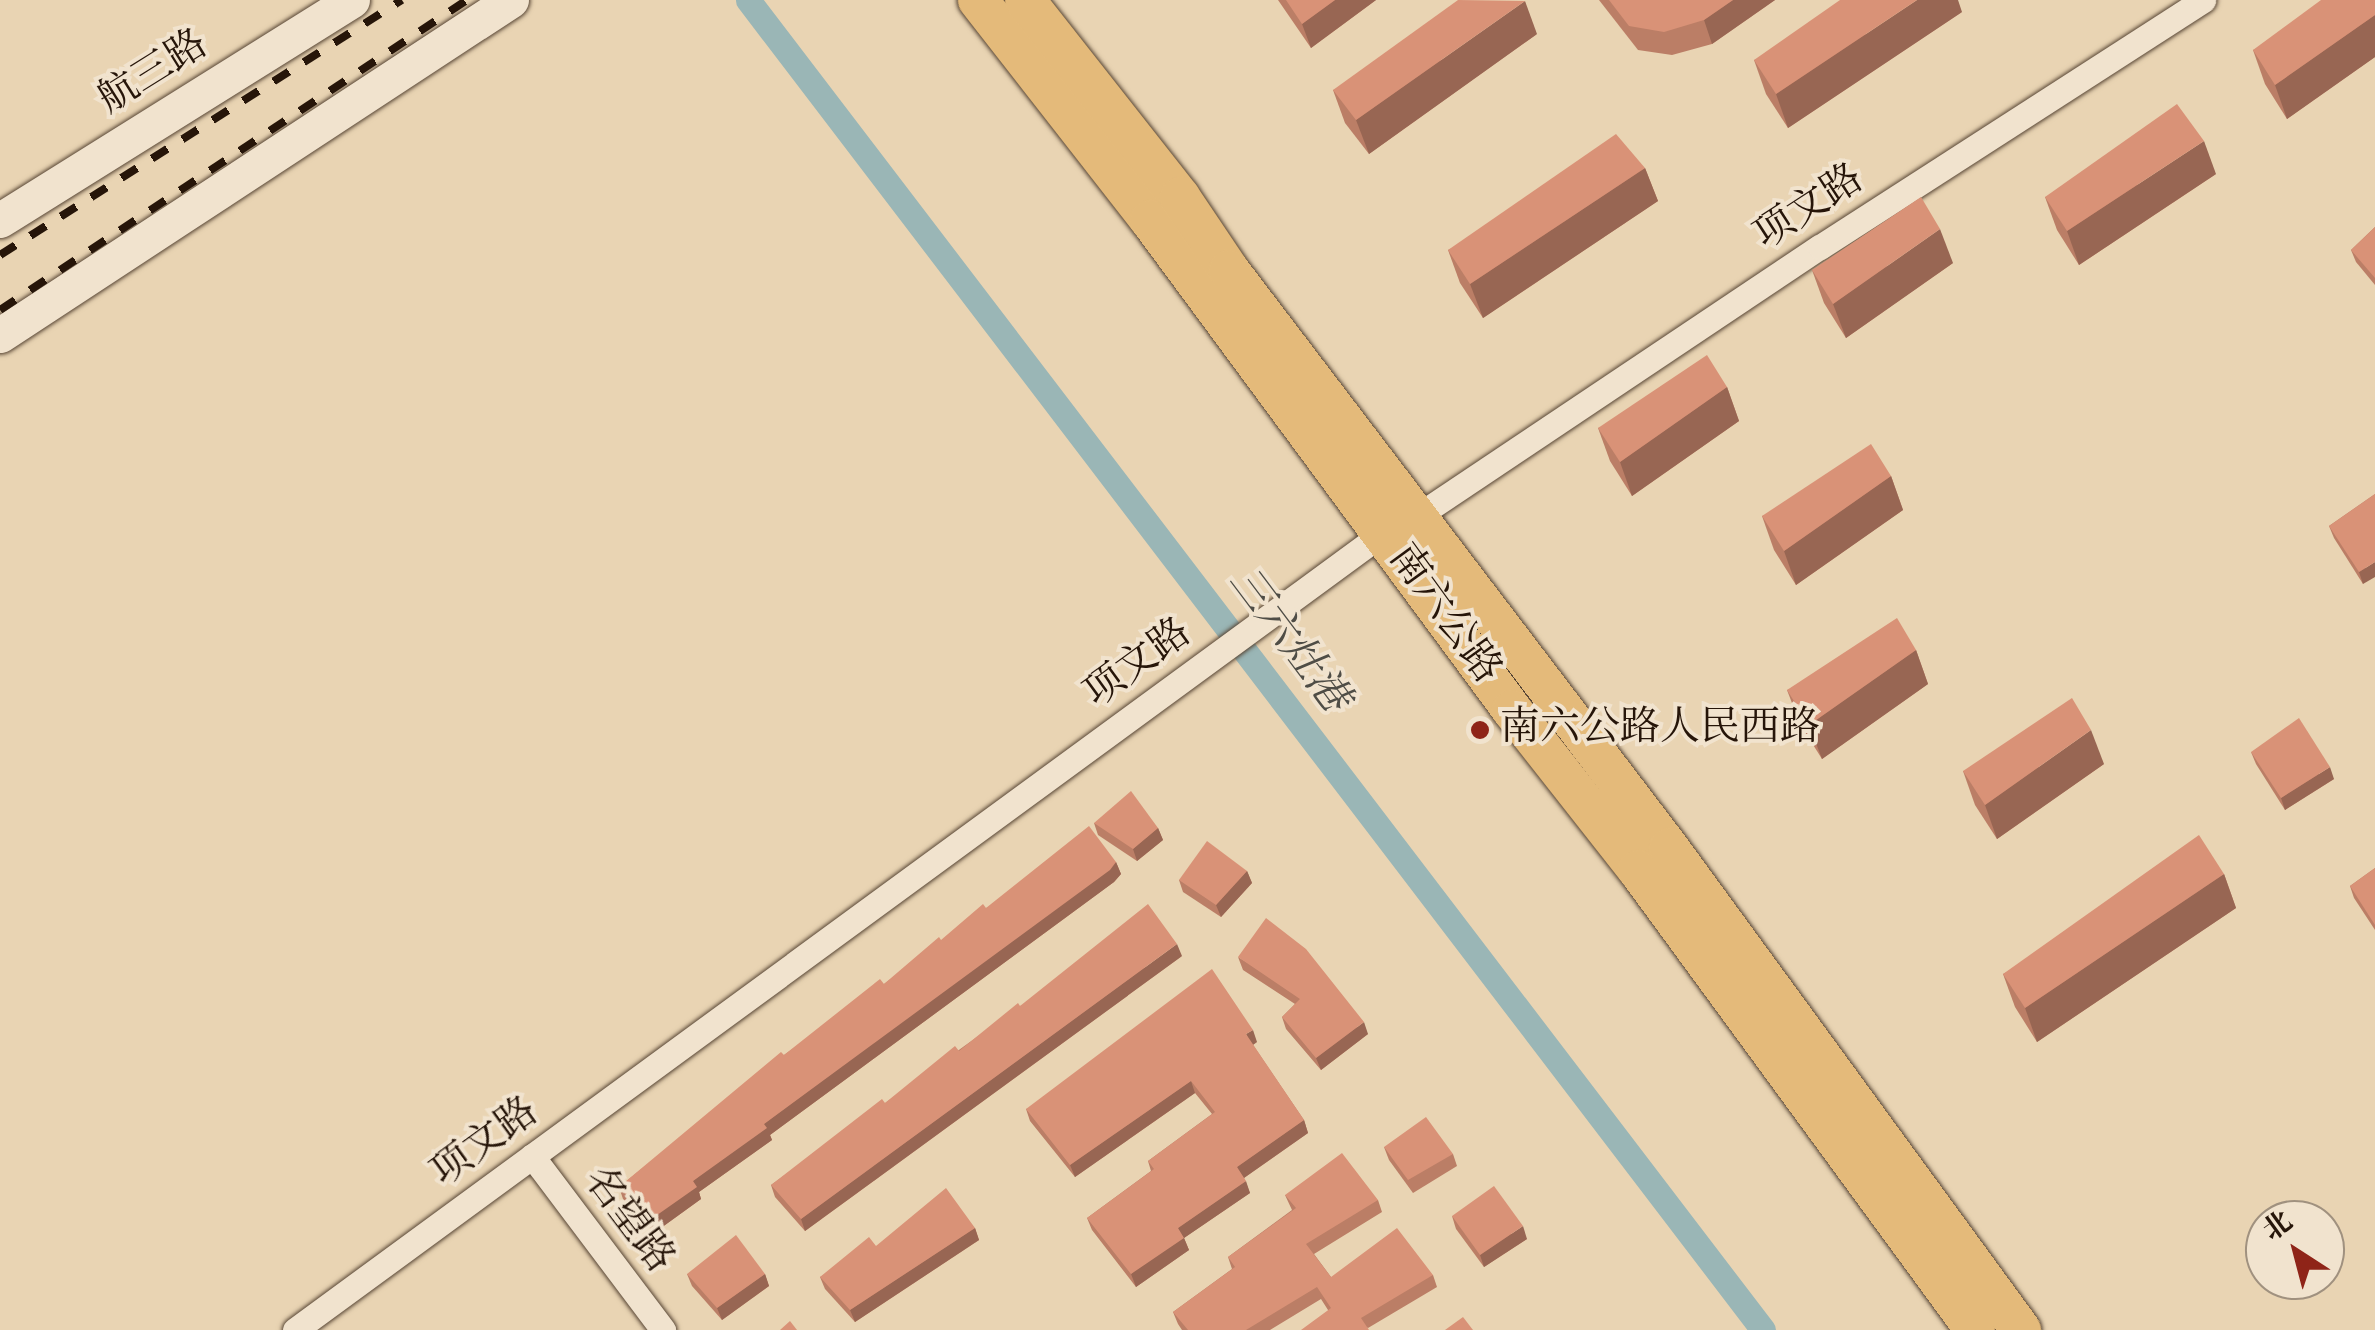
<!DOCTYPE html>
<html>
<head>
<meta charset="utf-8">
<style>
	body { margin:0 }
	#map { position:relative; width:2375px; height:1330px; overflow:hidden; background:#e9d4b3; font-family:"Sorts Mill Goudy","Noto Serif SC",serif }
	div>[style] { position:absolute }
	.canal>* { height:25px; margin:-12.5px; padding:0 12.5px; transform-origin:12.5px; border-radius:12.5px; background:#9ab6b6 }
	.roads { filter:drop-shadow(0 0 2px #574534) drop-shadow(0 0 2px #574534) }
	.minor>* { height:25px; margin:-12.5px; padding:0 12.5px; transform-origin:12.5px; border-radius:12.5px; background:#f1e3ce }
	.secondary>* { height:35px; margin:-17.5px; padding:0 17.5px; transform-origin:17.5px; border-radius:17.5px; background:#f1e3ce }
	.trunk>* { height:40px; margin:-20px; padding:0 20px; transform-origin:20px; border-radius:20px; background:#e4ba7a }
	.rail>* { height:8px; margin-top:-4px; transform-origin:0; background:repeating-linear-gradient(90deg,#261509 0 18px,transparent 0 36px) }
	.wall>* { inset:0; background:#bb7e66 }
	.shaded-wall>* { inset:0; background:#986653 }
	.building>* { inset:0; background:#d99277 }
	.dots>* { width:28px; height:28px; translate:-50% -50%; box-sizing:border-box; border:5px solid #f1e3ce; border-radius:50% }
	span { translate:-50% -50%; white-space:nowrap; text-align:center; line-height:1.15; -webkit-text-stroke:8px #f1e3ce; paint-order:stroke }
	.street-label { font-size:40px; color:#261509 }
	.poi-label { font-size:40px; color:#261509 }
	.left { translate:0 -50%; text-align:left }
	.water-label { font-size:42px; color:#4f4d46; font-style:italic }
	.north { position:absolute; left:2245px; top:1200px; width:100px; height:100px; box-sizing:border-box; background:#f1e3ce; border:2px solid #a0917f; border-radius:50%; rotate:324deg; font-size:28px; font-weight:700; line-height:40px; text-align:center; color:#261509 }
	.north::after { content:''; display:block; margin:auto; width:35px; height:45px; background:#8f2418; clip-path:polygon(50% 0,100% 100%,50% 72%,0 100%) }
</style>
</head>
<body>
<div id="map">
	<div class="canal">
		<i style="left:748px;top:0;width:1673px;rotate:52.65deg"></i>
	</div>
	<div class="roads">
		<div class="minor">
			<i style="left:532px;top:1156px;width:218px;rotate:53deg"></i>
			<i style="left:295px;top:1330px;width:1350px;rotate:-36.23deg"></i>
			<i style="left:1384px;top:532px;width:39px;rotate:-26deg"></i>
			<i style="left:1419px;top:515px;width:482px;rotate:-33.8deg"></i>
			<i style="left:1820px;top:247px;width:456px;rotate:-32.8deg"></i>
		</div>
		<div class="secondary">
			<i style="left:0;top:220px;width:415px;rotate:-32deg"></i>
			<i style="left:0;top:335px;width:611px;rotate:-33.25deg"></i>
		</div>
		<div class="trunk">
			<i style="left:978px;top:0;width:279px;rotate:52deg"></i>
			<i style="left:1150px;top:220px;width:609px;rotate:53.54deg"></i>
			<i style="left:1512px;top:710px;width:204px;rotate:51.8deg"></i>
			<i style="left:1638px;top:870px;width:570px;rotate:53.77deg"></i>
			<i style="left:1025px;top:0;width:251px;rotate:51.8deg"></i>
			<i style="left:1180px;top:197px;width:88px;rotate:56.1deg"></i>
			<i style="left:1229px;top:270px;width:726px;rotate:52.72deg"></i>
			<i style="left:1669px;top:848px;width:597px;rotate:53.86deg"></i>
		</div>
	</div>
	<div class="rail">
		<i style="left:0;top:255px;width:476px;rotate:-32.4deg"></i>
		<i style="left:0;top:310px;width:561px;rotate:-33.58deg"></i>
	</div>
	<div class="wall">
		<i style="clip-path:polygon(1278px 0,1376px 0,1311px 48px)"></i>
		<i style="clip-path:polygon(1599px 0,1775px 0,1712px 44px,1672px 55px,1638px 50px)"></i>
		<i style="clip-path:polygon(2375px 0,2375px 57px,2287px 119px,2265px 84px,2253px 50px)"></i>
		<i style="clip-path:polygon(1962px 12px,1788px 128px,1766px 94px,1754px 60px)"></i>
		<i style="clip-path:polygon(1537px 34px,1369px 154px,1345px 123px,1333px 90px)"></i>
		<i style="clip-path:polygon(1645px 168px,1658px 201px,1483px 318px,1460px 283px,1448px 250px)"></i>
		<i style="clip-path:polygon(2216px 174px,2079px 265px,2057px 230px,2045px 197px)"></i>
		<i style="clip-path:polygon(2375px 227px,2375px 285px,2356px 262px,2351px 250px)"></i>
		<i style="clip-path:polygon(1953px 263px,1846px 338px,1824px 303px,1812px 270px)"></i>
		<i style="clip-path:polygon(1727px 387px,1739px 421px,1632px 496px,1610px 461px,1598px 428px)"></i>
		<i style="clip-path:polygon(1891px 476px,1903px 510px,1796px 585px,1774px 550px,1762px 516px)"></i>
		<i style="clip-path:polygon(2375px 494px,2363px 584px,2334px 538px,2329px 526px)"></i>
		<i style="clip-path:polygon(1916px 650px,1928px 684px,1822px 759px,1800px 724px,1787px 690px)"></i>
		<i style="clip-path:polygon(2251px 752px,2334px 779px,2285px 810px,2256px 764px)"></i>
		<i style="clip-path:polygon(2104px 764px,1997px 839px,1975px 805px,1963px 771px)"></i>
		<i style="clip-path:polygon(1094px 823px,1158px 828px,1163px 840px,1137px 861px,1098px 835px)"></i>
		<i style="clip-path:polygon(1116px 862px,1121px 874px,1114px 882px,770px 1135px,772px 1140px,699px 1192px,701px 1199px,654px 1233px,623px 1199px,619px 1187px,784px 1055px,884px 984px,986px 908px)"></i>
		<i style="clip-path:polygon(2375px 868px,2375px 930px,2354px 898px,2350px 886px)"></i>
		<i style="clip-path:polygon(1247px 871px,1252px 883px,1221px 917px,1183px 892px,1179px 880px)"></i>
		<i style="clip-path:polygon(2224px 874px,2236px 908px,2037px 1042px,2015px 1007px,2003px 974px)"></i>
		<i style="clip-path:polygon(1182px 956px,805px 1231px,775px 1197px,771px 1185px,1020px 1006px)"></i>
		<i style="clip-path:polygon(1238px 957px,1368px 1034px,1321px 1070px,1286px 1029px,1282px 1017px,1295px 1004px,1243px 970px)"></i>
		<i style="clip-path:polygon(1257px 1042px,1253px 1045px,1304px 1120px,1308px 1133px,1244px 1178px,1250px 1193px,1184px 1238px,1189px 1250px,1136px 1287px,1092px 1230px,1087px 1218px,1151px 1171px,1148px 1161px,1212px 1114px,1195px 1093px,1075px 1177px,1030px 1121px,1026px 1109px)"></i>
		<i style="clip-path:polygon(1384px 1147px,1453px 1154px,1457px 1166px,1413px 1193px,1389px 1160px)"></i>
		<i style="clip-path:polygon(1285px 1195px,1378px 1200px,1382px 1212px,1314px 1254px,1331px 1277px,1433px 1275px,1437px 1287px,1368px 1328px,1328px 1310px,1321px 1299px,1270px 1330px,1182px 1330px,1178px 1324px,1173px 1312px,1232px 1269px,1228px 1257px,1292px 1210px)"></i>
		<i style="clip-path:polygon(1452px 1216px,1527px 1239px,1484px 1267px,1456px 1229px)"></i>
		<i style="clip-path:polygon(975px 1228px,979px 1240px,855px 1322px,825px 1289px,820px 1277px,876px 1246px)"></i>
		<i style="clip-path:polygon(687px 1274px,765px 1274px,769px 1286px,722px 1320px,692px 1286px)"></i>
	</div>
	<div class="shaded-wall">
		<i style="clip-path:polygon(1335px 0,1376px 0,1311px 48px,1302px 24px)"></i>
		<i style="clip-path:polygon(1733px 0,1775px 0,1712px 44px,1704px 20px)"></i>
		<i style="clip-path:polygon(1917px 0,1958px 0,1962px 12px,1788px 128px,1776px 94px)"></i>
		<i style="clip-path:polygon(1525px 1px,1537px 34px,1369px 154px,1356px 120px)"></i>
		<i style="clip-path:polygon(2375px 15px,2375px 57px,2287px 119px,2275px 85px)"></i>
		<i style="clip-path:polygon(2204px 141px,2216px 174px,2079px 265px,2067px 231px)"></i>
		<i style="clip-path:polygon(1645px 168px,1658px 201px,1483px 318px,1470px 284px)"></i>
		<i style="clip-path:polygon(1940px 229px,1953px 263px,1846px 338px,1833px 304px)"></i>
		<i style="clip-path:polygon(1727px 387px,1739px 421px,1632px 496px,1620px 462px)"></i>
		<i style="clip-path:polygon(1891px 476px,1903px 510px,1796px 585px,1784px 551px)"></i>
		<i style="clip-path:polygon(2375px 562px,2375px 577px,2363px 584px,2359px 572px)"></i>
		<i style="clip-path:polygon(1916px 650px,1928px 684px,1822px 759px,1809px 725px)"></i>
		<i style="clip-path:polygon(2091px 730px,2104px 764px,1997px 839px,1985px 805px)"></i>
		<i style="clip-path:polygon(2330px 767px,2334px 779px,2285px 810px,2281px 798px)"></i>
		<i style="clip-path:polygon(1158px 828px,1163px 840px,1137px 861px,1133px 849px)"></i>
		<i style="clip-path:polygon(1116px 862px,1121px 874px,1114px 882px,770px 1135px,772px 1140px,699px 1192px,701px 1199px,654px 1233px,650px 1220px,693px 1181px,764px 1124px)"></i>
		<i style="clip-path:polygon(1247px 871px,1252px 883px,1221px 917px,1216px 905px)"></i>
		<i style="clip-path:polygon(2224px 874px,2236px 908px,2037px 1042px,2025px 1008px)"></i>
		<i style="clip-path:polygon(1177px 944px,1182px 956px,805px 1231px,801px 1219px)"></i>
		<i style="clip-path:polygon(1364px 1022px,1368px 1034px,1321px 1070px,1316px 1058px)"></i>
		<i style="clip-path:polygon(1253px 1030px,1257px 1042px,1251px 1046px,1246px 1034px)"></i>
		<i style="clip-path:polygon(1191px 1081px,1195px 1093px,1075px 1177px,1070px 1165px)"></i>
		<i style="clip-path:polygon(1304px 1120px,1308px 1133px,1241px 1180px,1237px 1167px)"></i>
		<i style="clip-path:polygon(1246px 1181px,1250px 1193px,1184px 1238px,1189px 1250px,1136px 1287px,1131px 1274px,1178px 1228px)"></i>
		<i style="clip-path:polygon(1523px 1226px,1527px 1239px,1484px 1267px,1480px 1255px)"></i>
		<i style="clip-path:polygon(975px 1228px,979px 1240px,855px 1322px,850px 1310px)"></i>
		<i style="clip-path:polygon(765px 1274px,769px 1286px,722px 1320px,717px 1308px)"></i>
	</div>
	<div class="building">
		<i style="clip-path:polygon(1286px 0,1335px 0,1302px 24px)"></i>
		<i style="clip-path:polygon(1458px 0,1525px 1px,1356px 120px,1333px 90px)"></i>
		<i style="clip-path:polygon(1609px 0,1733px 0,1704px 20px,1664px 32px,1629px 26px)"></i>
		<i style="clip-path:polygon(1840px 0,1917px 0,1776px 94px,1754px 60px)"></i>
		<i style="clip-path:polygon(2321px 0,2375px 0,2375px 15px,2275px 85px,2253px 50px)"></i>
		<i style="clip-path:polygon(2177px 104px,2204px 141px,2067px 231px,2045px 197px)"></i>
		<i style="clip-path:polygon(1616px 134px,1645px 168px,1470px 284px,1448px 250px)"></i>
		<i style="clip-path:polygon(1921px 197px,1940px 229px,1833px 304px,1812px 270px)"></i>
		<i style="clip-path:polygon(2375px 227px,2375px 278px,2351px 250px)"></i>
		<i style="clip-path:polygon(1707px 355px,1727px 387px,1620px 462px,1598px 428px)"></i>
		<i style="clip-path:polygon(1871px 444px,1891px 476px,1784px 551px,1762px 516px)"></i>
		<i style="clip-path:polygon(2375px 494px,2375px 562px,2359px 572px,2329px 526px)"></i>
		<i style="clip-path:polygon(1897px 618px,1916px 650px,1809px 725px,1787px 690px)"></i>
		<i style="clip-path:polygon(2072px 698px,2091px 730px,1985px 805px,1963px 771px)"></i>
		<i style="clip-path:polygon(2299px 718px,2330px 767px,2281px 798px,2251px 752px)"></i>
		<i style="clip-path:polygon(1131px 791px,1158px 828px,1133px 849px,1094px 823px)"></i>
		<i style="clip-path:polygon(1089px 826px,1116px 862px,1110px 870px,764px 1124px,767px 1128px,693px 1181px,697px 1187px,650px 1220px,619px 1187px,781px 1052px,784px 1055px,880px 979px,884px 984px,939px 937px,941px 940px,983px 904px,986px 908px)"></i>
		<i style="clip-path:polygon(2199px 835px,2224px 874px,2025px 1008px,2003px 974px)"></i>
		<i style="clip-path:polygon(1207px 841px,1247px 871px,1216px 905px,1179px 880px)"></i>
		<i style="clip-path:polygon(2375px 868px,2375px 925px,2350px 886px)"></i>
		<i style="clip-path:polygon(1148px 904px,1177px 944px,801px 1219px,771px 1185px,882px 1099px,885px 1103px,955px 1046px,959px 1051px,1018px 1003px,1020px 1006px)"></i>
		<i style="clip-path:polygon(1266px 918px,1306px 949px,1364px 1022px,1316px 1058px,1282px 1017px,1300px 999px,1238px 957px)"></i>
		<i style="clip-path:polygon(1212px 969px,1253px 1030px,1246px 1034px,1304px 1120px,1237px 1167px,1246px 1181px,1178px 1228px,1184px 1238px,1131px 1274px,1087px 1218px,1154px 1169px,1148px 1161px,1215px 1112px,1191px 1081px,1070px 1165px,1026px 1109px)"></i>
		<i style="clip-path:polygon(1426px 1117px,1453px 1154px,1408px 1180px,1384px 1147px)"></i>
		<i style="clip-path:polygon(1342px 1153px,1378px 1200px,1306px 1244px,1331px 1277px,1397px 1228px,1433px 1275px,1361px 1318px,1369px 1330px,1301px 1330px,1331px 1308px,1317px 1287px,1246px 1330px,1188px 1330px,1173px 1312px,1235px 1267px,1228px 1257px,1296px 1208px,1285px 1195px)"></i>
		<i style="clip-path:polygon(1494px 1186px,1523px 1226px,1480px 1255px,1452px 1216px)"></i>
		<i style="clip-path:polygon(946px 1188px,975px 1228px,850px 1310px,820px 1277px,869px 1237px,876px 1246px)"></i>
		<i style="clip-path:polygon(736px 1235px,765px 1274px,717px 1308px,687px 1274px)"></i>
		<i style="clip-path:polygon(1463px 1317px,1473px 1330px,1445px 1330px)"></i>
		<i style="clip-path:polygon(790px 1321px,797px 1330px,780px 1330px)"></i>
	</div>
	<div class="dots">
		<i style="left:1480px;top:730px;background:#8f2418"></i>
	</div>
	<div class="street-label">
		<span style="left:154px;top:74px;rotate:-32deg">航三路</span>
		<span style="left:1810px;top:209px;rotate:-33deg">项文路</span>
		<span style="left:1443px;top:615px;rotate:54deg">南六公路</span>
		<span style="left:1139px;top:665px;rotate:-36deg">项文路</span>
		<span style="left:486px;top:1144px;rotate:-36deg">项文路</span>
		<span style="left:627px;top:1221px;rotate:53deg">名望路</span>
	</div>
	<div class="poi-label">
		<span class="left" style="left:1500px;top:730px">南六公路人民西路</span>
	</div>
	<div class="water-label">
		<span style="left:1287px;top:641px;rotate:53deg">三六灶港</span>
	</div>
	<div class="north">北</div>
</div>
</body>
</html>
